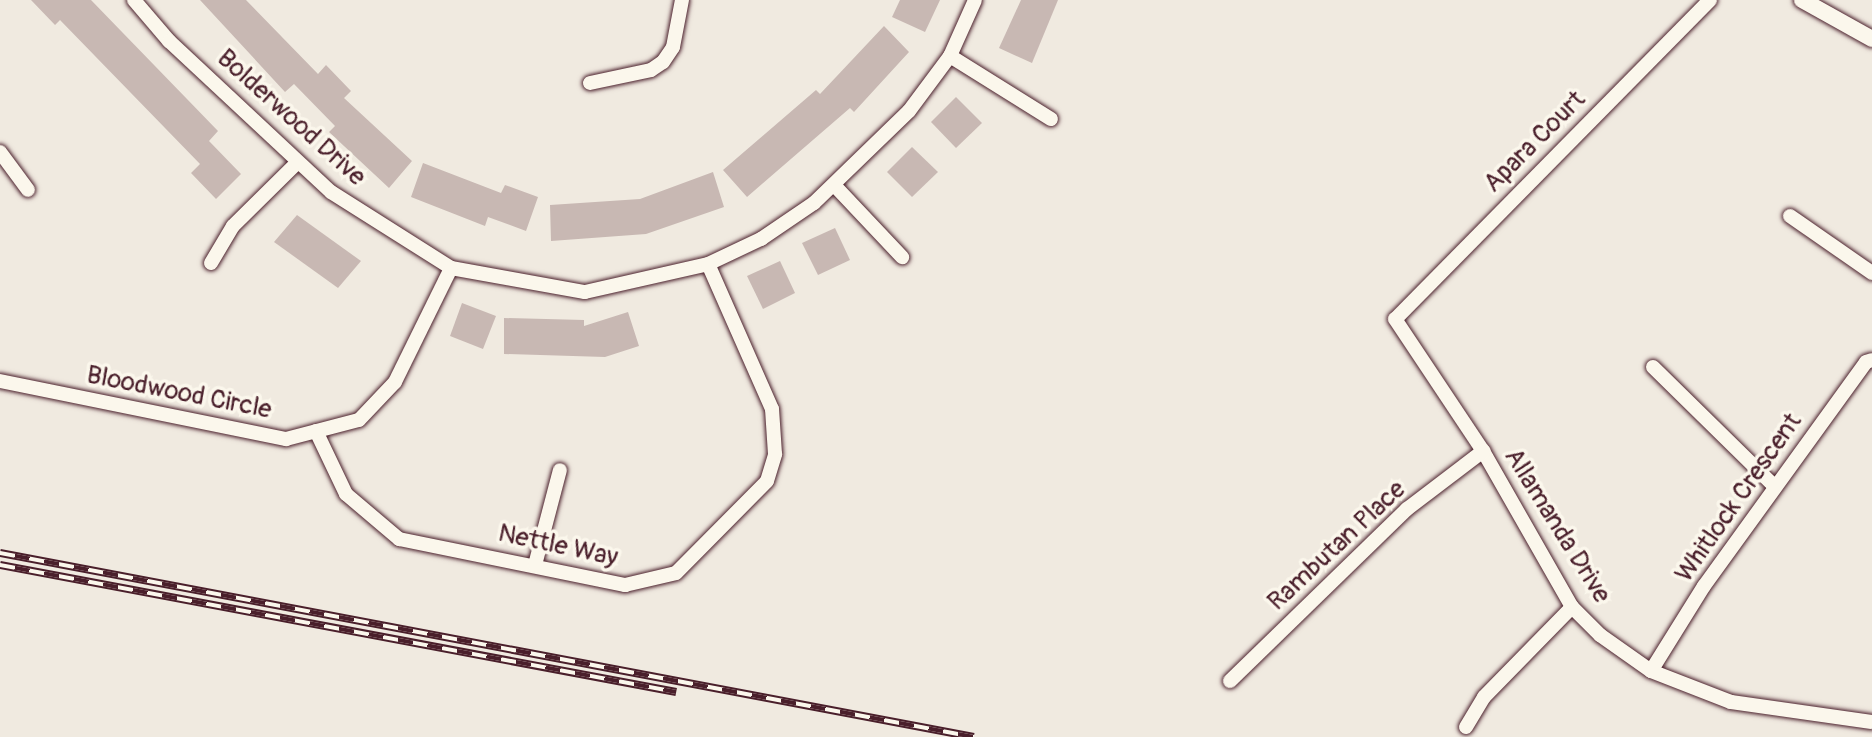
<!DOCTYPE html>
<html>
<head>
<meta charset="utf-8">
<style>
	body { margin:0 }
	#map { position:relative; width:1872px; height:737px; overflow:hidden; background:#f0eae0; font-family:Pangolin,sans-serif }
	div>[style] { position:absolute }
	.building>* { inset:0; background:#c8b8b3 }
	.roads { filter:drop-shadow(0 0 2px #4a1f2b) drop-shadow(0 0 2px #4a1f2b) }
	.minor>* { height:14px; margin:-7px; padding:0 7px; transform-origin:7px; border-radius:7px; background:#fbf7ec }
	.tertiary>* { height:16px; margin:-8px; padding:0 8px; transform-origin:8px; border-radius:8px; background:#fbf7ec }
	.rail>* { height:8px; margin-top:-4px; transform-origin:0; background:repeating-linear-gradient(90deg,#fbf7ec 0 15px,#4a1f2b 0 30px); box-sizing:border-box; border-block:2px solid #4a1f2b }
	span { translate:-50% -50%; white-space:nowrap; text-align:center; line-height:1.15; -webkit-text-stroke:7px #fbf7ec; paint-order:stroke }
	.street-label { font-size:26px; color:#4a1f2b }
</style>
</head>
<body>
<div id="map">
	<div class="building">
		<i style="clip-path:polygon(31px 0,91px 0,218px 131px,209px 141px,241px 174px,216px 199px,191px 173px,200px 164px,60px 20px,55px 25px)"></i>
		<i style="clip-path:polygon(200px 0,246px 0,318px 74px,326px 65px,351px 91px,344px 98px,412px 161px,389px 188px,329px 132px,335px 126px,294px 84px,285px 92px)"></i>
		<i style="clip-path:polygon(900px 0,940px 0,925px 32px,892px 17px)"></i>
		<i style="clip-path:polygon(1021px 0,1058px 0,1032px 63px,999px 48px)"></i>
		<i style="clip-path:polygon(884px 26px,909px 52px,854px 112px,850px 108px,747px 197px,723px 170px,816px 90px,820px 94px)"></i>
		<i style="clip-path:polygon(956px 97px,982px 123px,956px 148px,931px 122px)"></i>
		<i style="clip-path:polygon(912px 147px,938px 172px,912px 197px,887px 172px)"></i>
		<i style="clip-path:polygon(423px 163px,501px 193px,505px 185px,538px 197px,526px 231px,488px 217px,485px 226px,411px 197px)"></i>
		<i style="clip-path:polygon(713px 172px,724px 207px,646px 234px,551px 241px,550px 205px,640px 199px)"></i>
		<i style="clip-path:polygon(297px 215px,361px 261px,338px 288px,274px 242px)"></i>
		<i style="clip-path:polygon(835px 228px,850px 260px,818px 275px,802px 243px)"></i>
		<i style="clip-path:polygon(780px 261px,795px 293px,763px 309px,747px 276px)"></i>
		<i style="clip-path:polygon(462px 303px,496px 316px,483px 349px,450px 336px)"></i>
		<i style="clip-path:polygon(628px 312px,639px 346px,605px 357px,504px 354px,504px 318px,584px 320px,584px 326px)"></i>
	</div>
	<div class="roads">
		<div class="minor">
			<i style="left:134px;top:0;width:54px;rotate:49.5deg"></i>
			<i style="left:169px;top:41px;width:221px;rotate:43deg"></i>
			<i style="left:331px;top:192px;width:142px;rotate:32.3deg"></i>
			<i style="left:451px;top:268px;width:136px;rotate:10.2deg"></i>
			<i style="left:585px;top:292px;width:126px;rotate:-12.8deg"></i>
			<i style="left:708px;top:264px;width:59px;rotate:-25.3deg"></i>
			<i style="left:761px;top:239px;width:64px;rotate:-34.2deg"></i>
			<i style="left:814px;top:203px;width:132px;rotate:-44.1deg"></i>
			<i style="left:909px;top:111px;width:69px;rotate:-53.3deg"></i>
			<i style="left:950px;top:56px;width:61px;rotate:-65.9deg"></i>
			<i style="left:1710px;top:0;width:448px;rotate:134.6deg"></i>
			<i style="left:1395px;top:319px;width:159px;rotate:56.3deg"></i>
			<i style="left:1483px;top:451px;width:180px;rotate:60.3deg"></i>
			<i style="left:1572px;top:607px;width:40px;rotate:45deg"></i>
			<i style="left:1600px;top:635px;width:62px;rotate:35.2deg"></i>
			<i style="left:1651px;top:671px;width:86px;rotate:21.2deg"></i>
			<i style="left:1731px;top:702px;width:142px;rotate:8.1deg"></i>
			<i style="left:950px;top:56px;width:119px;rotate:32deg"></i>
			<i style="left:590px;top:83px;width:62px;rotate:-12deg"></i>
			<i style="left:651px;top:70px;width:14px;rotate:-34deg"></i>
			<i style="left:663px;top:62px;width:18px;rotate:-56deg"></i>
			<i style="left:673px;top:47px;width:48px;rotate:-79.2deg"></i>
			<i style="left:0;top:152px;width:47px;rotate:53.6deg"></i>
			<i style="left:835px;top:186px;width:98px;rotate:46.7deg"></i>
			<i style="left:1790px;top:216px;width:100px;rotate:34.8deg"></i>
			<i style="left:211px;top:263px;width:43px;rotate:-59.3deg"></i>
			<i style="left:233px;top:226px;width:91px;rotate:-44.6deg"></i>
			<i style="left:1653px;top:367px;width:171px;rotate:44.5deg"></i>
			<i style="left:0;top:381px;width:292px;rotate:11.5deg"></i>
			<i style="left:286px;top:439px;width:75px;rotate:-14.6deg"></i>
			<i style="left:359px;top:420px;width:52px;rotate:-46.5deg"></i>
			<i style="left:395px;top:382px;width:127px;rotate:-63.8deg"></i>
			<i style="left:316px;top:431px;width:70px;rotate:64.5deg"></i>
			<i style="left:346px;top:494px;width:70px;rotate:40.3deg"></i>
			<i style="left:399px;top:539px;width:231px;rotate:11.5deg"></i>
			<i style="left:625px;top:585px;width:52px;rotate:-13.2deg"></i>
			<i style="left:676px;top:573px;width:129px;rotate:-45.3deg"></i>
			<i style="left:767px;top:481px;width:28px;rotate:-73deg"></i>
			<i style="left:775px;top:454px;width:45px;rotate:-93.8deg"></i>
			<i style="left:772px;top:409px;width:158px;rotate:-113.8deg"></i>
			<i style="left:535px;top:565px;width:98px;rotate:-75.3deg"></i>
			<i style="left:1651px;top:671px;width:100px;rotate:-58.1deg"></i>
			<i style="left:1704px;top:586px;width:276px;rotate:-54.1deg"></i>
			<i style="left:1866px;top:362px;width:6px;rotate:-18deg"></i>
			<i style="left:1230px;top:681px;width:247px;rotate:-44.2deg"></i>
			<i style="left:1407px;top:509px;width:96px;rotate:-37.3deg"></i>
			<i style="left:1466px;top:727px;width:35px;rotate:-59deg"></i>
			<i style="left:1484px;top:697px;width:126px;rotate:-45.6deg"></i>
		</div>
		<div class="tertiary">
			<i style="left:1802px;top:0;width:80px;rotate:29.1deg"></i>
		</div>
	</div>
	<div class="rail">
		<i style="left:0;top:553px;width:991px;rotate:10.7deg"></i>
		<i style="left:0;top:565px;width:688px;rotate:10.64deg"></i>
	</div>
	<div class="street-label">
		<span style="left:291px;top:118px;rotate:42deg">Bolderwood Drive</span>
		<span style="left:1535px;top:142px;rotate:-45deg">Apara Court</span>
		<span style="left:179px;top:393px;rotate:11deg">Bloodwood Circle</span>
		<span style="left:1739px;top:498px;rotate:-55deg">Whitlock Crescent</span>
		<span style="left:1557px;top:526px;rotate:58deg">Allamanda Drive</span>
		<span style="left:558px;top:546px;rotate:12deg">Nettle Way</span>
		<span style="left:1337px;top:546px;rotate:-43deg">Rambutan Place</span>
	</div>
</div>
</body>
</html>
